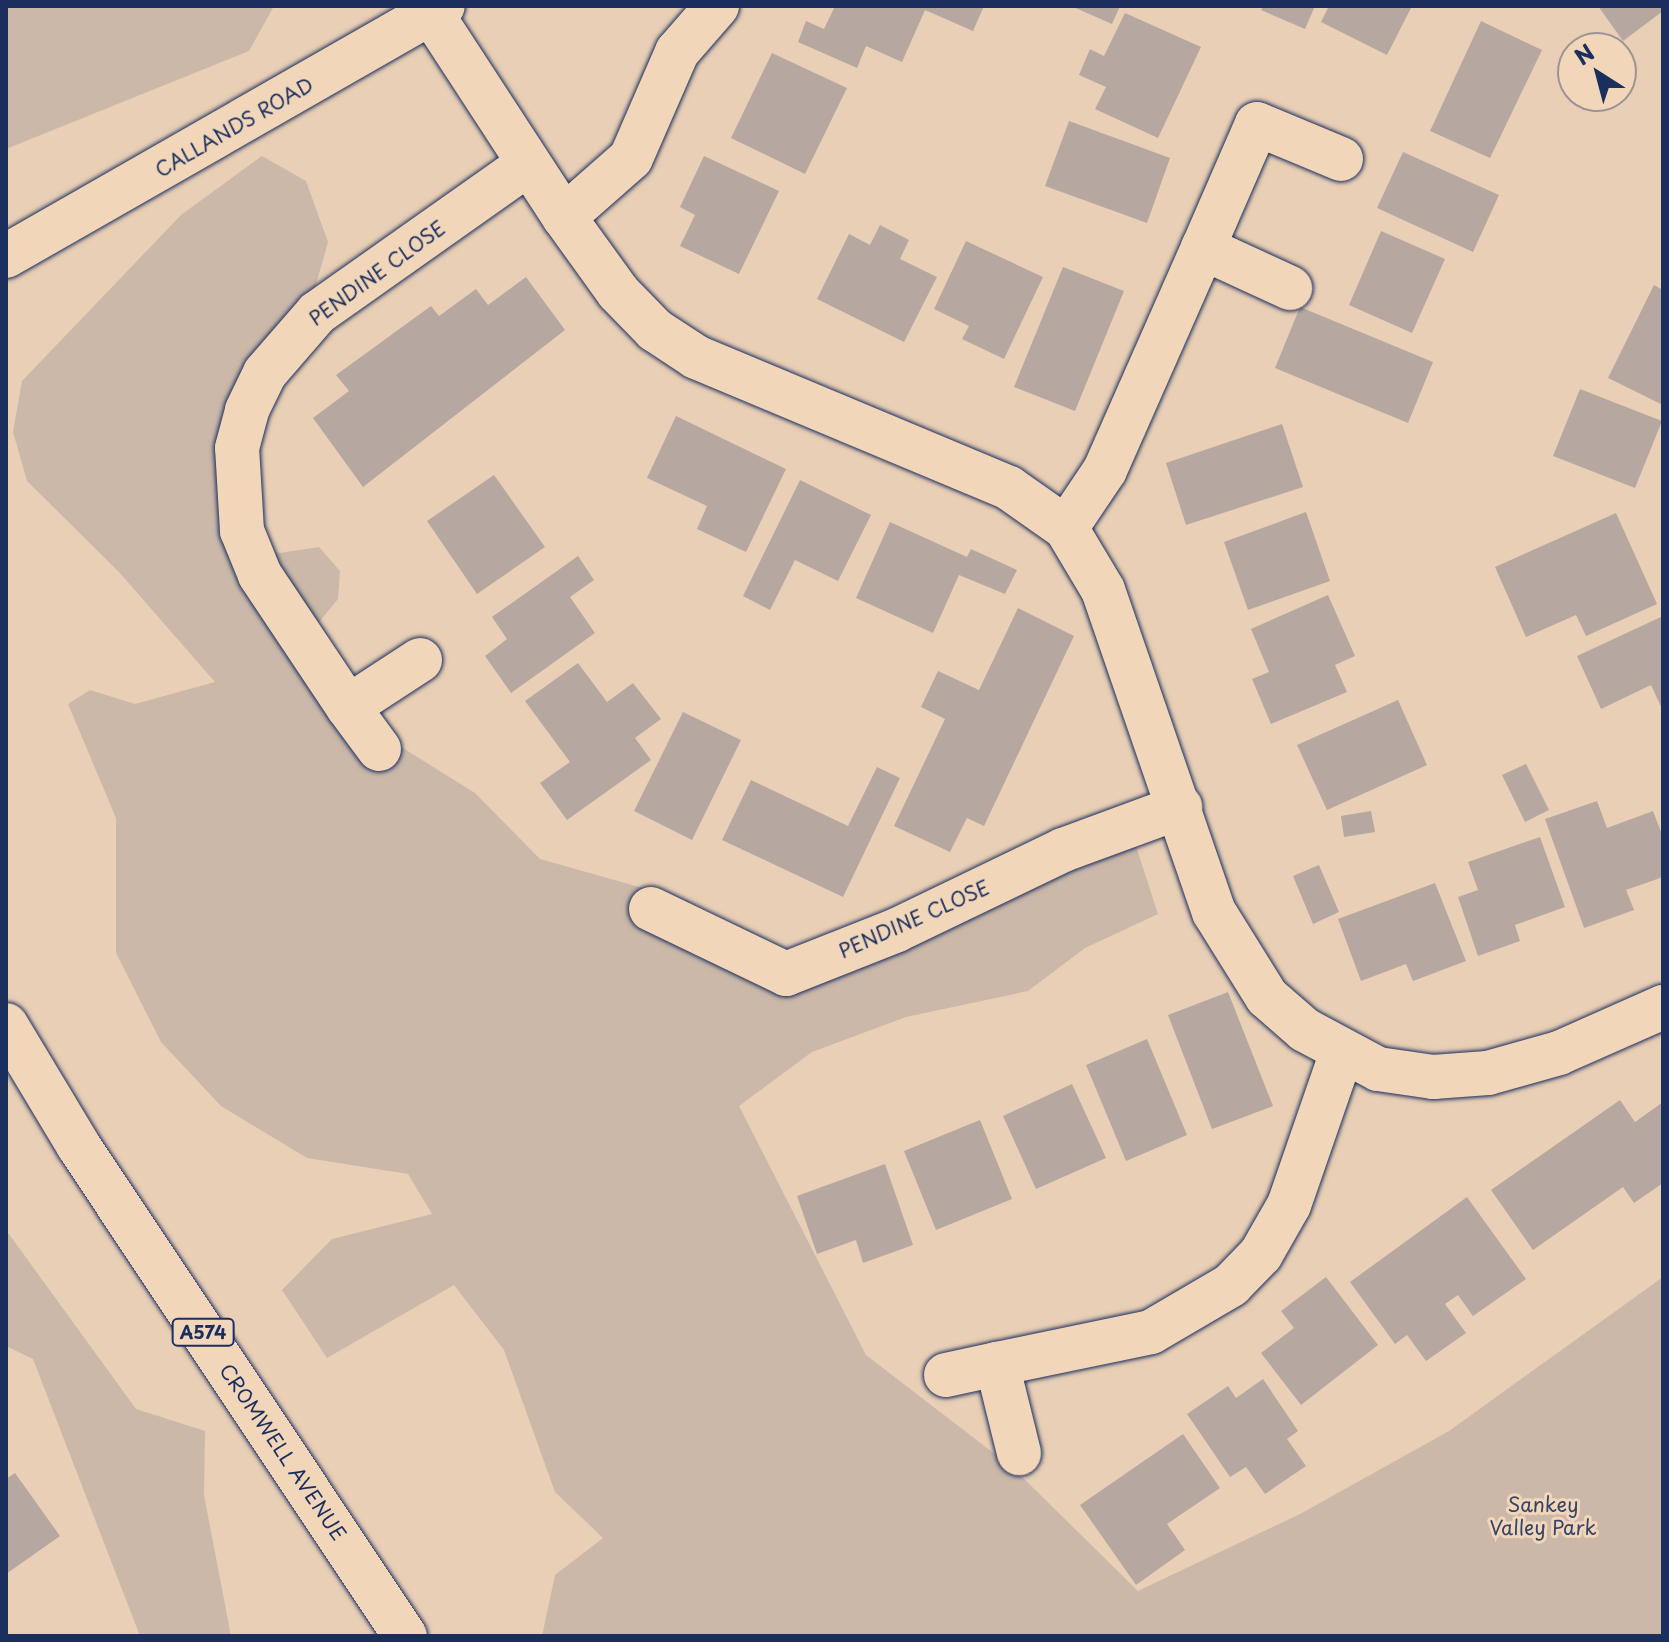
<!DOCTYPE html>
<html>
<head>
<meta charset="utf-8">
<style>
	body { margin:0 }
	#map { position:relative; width:1669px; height:1642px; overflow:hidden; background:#e9cfb5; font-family:"Playpen Sans",sans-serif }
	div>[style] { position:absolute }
	.green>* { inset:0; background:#cbb8a9 }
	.building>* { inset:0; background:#b6a8a0 }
	.roads { filter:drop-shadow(0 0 2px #1b2f5e) drop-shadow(0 0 2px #1b2f5e) }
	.minor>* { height:44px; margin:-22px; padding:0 22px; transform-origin:22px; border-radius:22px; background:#f2d6b9 }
	.major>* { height:44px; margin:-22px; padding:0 22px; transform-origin:22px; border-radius:22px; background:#f2d6b9 }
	span { translate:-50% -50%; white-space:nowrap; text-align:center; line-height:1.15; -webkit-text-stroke:6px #f2d6b9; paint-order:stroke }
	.shield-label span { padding:2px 6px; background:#f2d6b9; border:2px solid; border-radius:6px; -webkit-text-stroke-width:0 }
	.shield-label { font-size:18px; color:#1b2f5e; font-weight:700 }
	.street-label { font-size:20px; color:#1b2f5e }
	.park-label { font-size:20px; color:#354469 }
	.frame { position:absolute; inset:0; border:8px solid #1b2f5e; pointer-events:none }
	.north { position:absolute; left:1557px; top:32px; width:80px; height:80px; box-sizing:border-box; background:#f2d6b9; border:2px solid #9c9395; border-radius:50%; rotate:324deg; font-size:22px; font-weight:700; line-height:32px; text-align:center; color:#1b2f5e }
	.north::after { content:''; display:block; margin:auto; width:28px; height:36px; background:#1b2f5e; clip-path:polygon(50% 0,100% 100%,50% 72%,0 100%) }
</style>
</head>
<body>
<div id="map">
	<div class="green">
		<i style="clip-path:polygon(6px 6px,274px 6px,249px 51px,6px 149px)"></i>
		<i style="clip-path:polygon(262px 156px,306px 181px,328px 242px,310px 306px,258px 424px,262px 488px,221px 517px,232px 538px,280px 553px,319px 547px,340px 571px,338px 599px,315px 627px,390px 740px,475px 793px,540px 859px,689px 901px,693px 955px,770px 981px,1134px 840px,1158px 914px,1085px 948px,1028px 991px,906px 1017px,812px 1052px,739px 1106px,866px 1355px,1013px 1468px,1138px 1591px,1300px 1514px,1449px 1431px,1663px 1277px,1663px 1636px,542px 1636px,555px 1575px,603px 1538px,555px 1492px,504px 1350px,454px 1285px,327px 1358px,282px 1290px,332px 1239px,432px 1214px,408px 1174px,307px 1158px,221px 1106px,161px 1042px,116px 953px,116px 818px,68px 704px,90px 690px,135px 704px,215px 682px,119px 572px,27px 481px,13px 432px,22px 381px,181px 215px)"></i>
		<i style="clip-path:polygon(6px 1230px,136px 1409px,205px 1431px,204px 1495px,231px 1636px,140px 1636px,33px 1359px,6px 1346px)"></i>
	</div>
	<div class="building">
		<i style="clip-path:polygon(835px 6px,984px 6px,973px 31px,925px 10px,902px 62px,866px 46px,857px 68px,798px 42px,806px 21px,824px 29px)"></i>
		<i style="clip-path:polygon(1071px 6px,1120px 6px,1112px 24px)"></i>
		<i style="clip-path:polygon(1263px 6px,1315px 6px,1305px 29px,1261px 10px)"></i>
		<i style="clip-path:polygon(1329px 6px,1412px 6px,1387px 55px,1321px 22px)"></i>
		<i style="clip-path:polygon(1598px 6px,1663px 6px,1663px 11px,1623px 41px)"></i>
		<i style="clip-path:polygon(1125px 13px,1201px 47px,1158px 138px,1095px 109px,1106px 87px,1079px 75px,1090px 49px,1104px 56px)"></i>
		<i style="clip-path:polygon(1481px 21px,1542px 50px,1490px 158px,1430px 131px)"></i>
		<i style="clip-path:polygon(772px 53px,847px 88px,805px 174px,731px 138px)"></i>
		<i style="clip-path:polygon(1069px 121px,1170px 158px,1147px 223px,1045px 186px)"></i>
		<i style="clip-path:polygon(1403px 152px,1499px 195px,1473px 252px,1377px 208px)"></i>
		<i style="clip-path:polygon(704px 156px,779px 191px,739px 274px,680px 246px,695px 215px,680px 207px)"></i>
		<i style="clip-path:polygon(880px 225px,909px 240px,900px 259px,937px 277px,904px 342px,817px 299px,849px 234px,870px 245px)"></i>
		<i style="clip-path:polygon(1381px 231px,1445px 259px,1412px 333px,1349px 305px)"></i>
		<i style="clip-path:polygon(966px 241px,1043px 277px,1004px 359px,962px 339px,969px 326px,934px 309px)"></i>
		<i style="clip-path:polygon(1063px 267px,1124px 291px,1075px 411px,1014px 387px)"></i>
		<i style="clip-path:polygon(526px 277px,565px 330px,363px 487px,313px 418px,349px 391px,336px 375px,431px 306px,439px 316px,476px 289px,488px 305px)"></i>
		<i style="clip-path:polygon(1654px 285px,1663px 290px,1663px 405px,1608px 378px)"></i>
		<i style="clip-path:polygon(1300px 307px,1433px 362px,1408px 423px,1275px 368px)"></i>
		<i style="clip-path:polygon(1580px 389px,1662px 421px,1635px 488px,1553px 456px)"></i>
		<i style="clip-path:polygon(676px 416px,786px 469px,746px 552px,697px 529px,707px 506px,647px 478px)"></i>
		<i style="clip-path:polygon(1282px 424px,1303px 487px,1186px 525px,1166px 463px)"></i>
		<i style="clip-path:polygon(494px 475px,545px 547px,477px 594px,427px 521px)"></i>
		<i style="clip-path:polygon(800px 480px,871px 515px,838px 581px,795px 560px,770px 610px,743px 596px)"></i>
		<i style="clip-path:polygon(1306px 512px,1330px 581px,1248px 610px,1224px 542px)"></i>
		<i style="clip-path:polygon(1616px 513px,1657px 604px,1586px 636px,1576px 615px,1526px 637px,1495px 567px)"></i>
		<i style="clip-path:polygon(890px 522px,967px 557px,971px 549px,1017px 570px,1005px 594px,959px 575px,933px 633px,856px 598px)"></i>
		<i style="clip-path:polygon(578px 556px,594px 580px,570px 597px,595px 633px,511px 693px,485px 656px,507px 639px,492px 617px)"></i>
		<i style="clip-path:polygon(1328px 595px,1355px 656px,1335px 665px,1347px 692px,1271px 724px,1252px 679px,1269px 672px,1251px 629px)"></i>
		<i style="clip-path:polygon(1018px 608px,1074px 636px,984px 826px,967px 818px,950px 852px,894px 826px,945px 719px,921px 707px,938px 671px,979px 690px)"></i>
		<i style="clip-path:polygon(1663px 616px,1663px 711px,1651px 685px,1601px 709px,1577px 656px)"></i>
		<i style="clip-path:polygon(578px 663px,607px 702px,633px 683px,661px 719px,635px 738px,651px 760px,567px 820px,540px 783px,570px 762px,525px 701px)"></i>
		<i style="clip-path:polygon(1398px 700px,1427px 765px,1327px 810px,1297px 745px)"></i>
		<i style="clip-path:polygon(683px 712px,741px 740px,692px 840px,634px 811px)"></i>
		<i style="clip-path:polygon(1526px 764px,1549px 810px,1525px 822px,1502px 775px)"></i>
		<i style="clip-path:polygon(877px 767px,900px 778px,843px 897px,722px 840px,751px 780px,848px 826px)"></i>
		<i style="clip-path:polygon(1597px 801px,1607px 828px,1653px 811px,1663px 837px,1663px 877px,1626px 890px,1634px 910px,1584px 928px,1545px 819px)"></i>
		<i style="clip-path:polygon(1371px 811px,1375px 832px,1344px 837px,1341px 816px)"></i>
		<i style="clip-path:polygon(1540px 837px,1565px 907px,1515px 925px,1520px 941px,1478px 956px,1458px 897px,1478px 890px,1468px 862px)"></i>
		<i style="clip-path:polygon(1319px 865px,1339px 912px,1313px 924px,1293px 876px)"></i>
		<i style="clip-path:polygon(1435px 883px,1466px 961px,1413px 981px,1406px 964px,1361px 981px,1338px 919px)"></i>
		<i style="clip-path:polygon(1228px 992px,1273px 1106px,1212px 1129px,1168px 1015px)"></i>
		<i style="clip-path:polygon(1147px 1039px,1187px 1135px,1126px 1161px,1086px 1065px)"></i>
		<i style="clip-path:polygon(1072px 1084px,1106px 1158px,1036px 1189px,1003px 1116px)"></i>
		<i style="clip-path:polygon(1620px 1100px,1635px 1122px,1663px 1102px,1663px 1183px,1634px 1203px,1623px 1187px,1533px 1250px,1491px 1190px)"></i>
		<i style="clip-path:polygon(980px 1120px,1012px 1199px,936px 1230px,904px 1151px)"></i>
		<i style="clip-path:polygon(885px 1164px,913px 1245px,863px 1263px,856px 1240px,817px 1254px,797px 1196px)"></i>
		<i style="clip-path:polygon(1467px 1197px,1526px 1279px,1473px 1316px,1458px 1295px,1445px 1304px,1466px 1333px,1426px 1361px,1407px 1335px,1395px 1344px,1350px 1282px)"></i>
		<i style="clip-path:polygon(1326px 1277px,1378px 1345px,1301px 1405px,1261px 1353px,1294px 1328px,1281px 1311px)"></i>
		<i style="clip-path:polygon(1263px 1379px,1298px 1431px,1287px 1439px,1306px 1466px,1265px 1494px,1246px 1467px,1230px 1477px,1187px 1414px,1228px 1386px,1236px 1398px)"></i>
		<i style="clip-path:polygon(1183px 1434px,1220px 1488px,1167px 1524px,1185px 1550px,1136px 1585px,1080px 1505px)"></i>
		<i style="clip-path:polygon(15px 1473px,60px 1536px,6px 1574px,6px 1479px)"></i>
	</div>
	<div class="roads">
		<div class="minor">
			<i style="left:431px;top:13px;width:244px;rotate:56.9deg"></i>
			<i style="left:564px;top:217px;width:92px;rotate:54.2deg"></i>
			<i style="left:618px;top:292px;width:53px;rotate:45.8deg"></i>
			<i style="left:655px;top:330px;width:49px;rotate:33.4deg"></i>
			<i style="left:696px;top:357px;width:339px;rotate:22.7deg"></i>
			<i style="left:1009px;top:488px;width:70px;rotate:35.1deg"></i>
			<i style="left:1066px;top:528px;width:72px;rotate:59.2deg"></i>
			<i style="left:1103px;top:590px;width:341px;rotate:71deg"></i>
			<i style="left:1214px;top:912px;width:100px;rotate:58.1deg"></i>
			<i style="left:1267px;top:997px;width:50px;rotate:41deg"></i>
			<i style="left:1305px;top:1030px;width:83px;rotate:28.1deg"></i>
			<i style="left:1378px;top:1069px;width:56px;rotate:8.3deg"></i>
			<i style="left:1433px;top:1077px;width:55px;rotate:-4.2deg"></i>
			<i style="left:1488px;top:1073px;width:74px;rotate:-15.7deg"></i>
			<i style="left:1559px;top:1053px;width:114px;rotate:-23.9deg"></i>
			<i style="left:564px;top:217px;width:89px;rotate:-41.4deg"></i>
			<i style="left:631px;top:158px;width:116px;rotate:-66.5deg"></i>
			<i style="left:677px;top:52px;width:61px;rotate:-49deg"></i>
			<i style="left:1203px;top:248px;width:135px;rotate:-66.5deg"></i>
			<i style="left:1257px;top:124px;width:91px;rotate:22.6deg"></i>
			<i style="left:6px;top:256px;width:503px;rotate:-29.77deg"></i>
			<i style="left:1066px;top:528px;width:70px;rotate:-56.1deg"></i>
			<i style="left:1105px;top:470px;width:243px;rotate:-66.2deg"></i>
			<i style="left:1203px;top:248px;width:96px;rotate:24.7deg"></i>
			<i style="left:348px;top:707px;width:159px;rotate:-123.7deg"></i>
			<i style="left:260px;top:575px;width:48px;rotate:-112.2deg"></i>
			<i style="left:242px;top:531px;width:83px;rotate:-93.4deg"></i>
			<i style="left:237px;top:448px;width:39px;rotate:-75deg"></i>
			<i style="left:247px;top:410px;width:41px;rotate:-64.1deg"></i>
			<i style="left:265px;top:373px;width:79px;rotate:-49.1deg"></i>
			<i style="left:317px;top:313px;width:258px;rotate:-35.2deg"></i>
			<i style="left:379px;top:749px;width:52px;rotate:-126.4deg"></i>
			<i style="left:348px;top:707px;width:86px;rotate:-33.1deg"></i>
			<i style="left:651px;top:909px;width:150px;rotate:25.7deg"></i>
			<i style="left:786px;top:974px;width:119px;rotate:-21.6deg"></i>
			<i style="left:897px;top:930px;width:184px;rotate:-25.7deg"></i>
			<i style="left:1063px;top:850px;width:125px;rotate:-20.2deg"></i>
			<i style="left:997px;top:1364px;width:157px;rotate:-11.7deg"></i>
			<i style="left:1151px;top:1332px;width:93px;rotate:-30.4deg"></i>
			<i style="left:1231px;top:1285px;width:43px;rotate:-45.9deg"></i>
			<i style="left:1261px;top:1254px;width:56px;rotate:-60.3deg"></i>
			<i style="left:1289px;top:1205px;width:159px;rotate:-70.9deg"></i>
			<i style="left:946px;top:1375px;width:52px;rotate:-12.2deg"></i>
			<i style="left:997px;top:1364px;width:92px;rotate:76.1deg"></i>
		</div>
		<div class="major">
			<i style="left:6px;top:1025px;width:140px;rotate:59deg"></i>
			<i style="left:78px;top:1145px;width:590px;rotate:56.34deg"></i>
		</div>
	</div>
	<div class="shield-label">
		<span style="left:203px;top:1332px">A574</span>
	</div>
	<div class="street-label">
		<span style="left:234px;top:127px;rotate:-30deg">CALLANDS ROAD</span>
		<span style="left:377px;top:273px;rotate:-36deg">PENDINE CLOSE</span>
		<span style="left:914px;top:919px;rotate:-24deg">PENDINE CLOSE</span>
		<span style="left:283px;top:1452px;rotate:56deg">CROMWELL AVENUE</span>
	</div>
	<div class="park-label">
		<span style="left:1543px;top:1516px">Sankey<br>Valley Park</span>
	</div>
	<div class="frame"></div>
	<div class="north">N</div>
</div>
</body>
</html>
